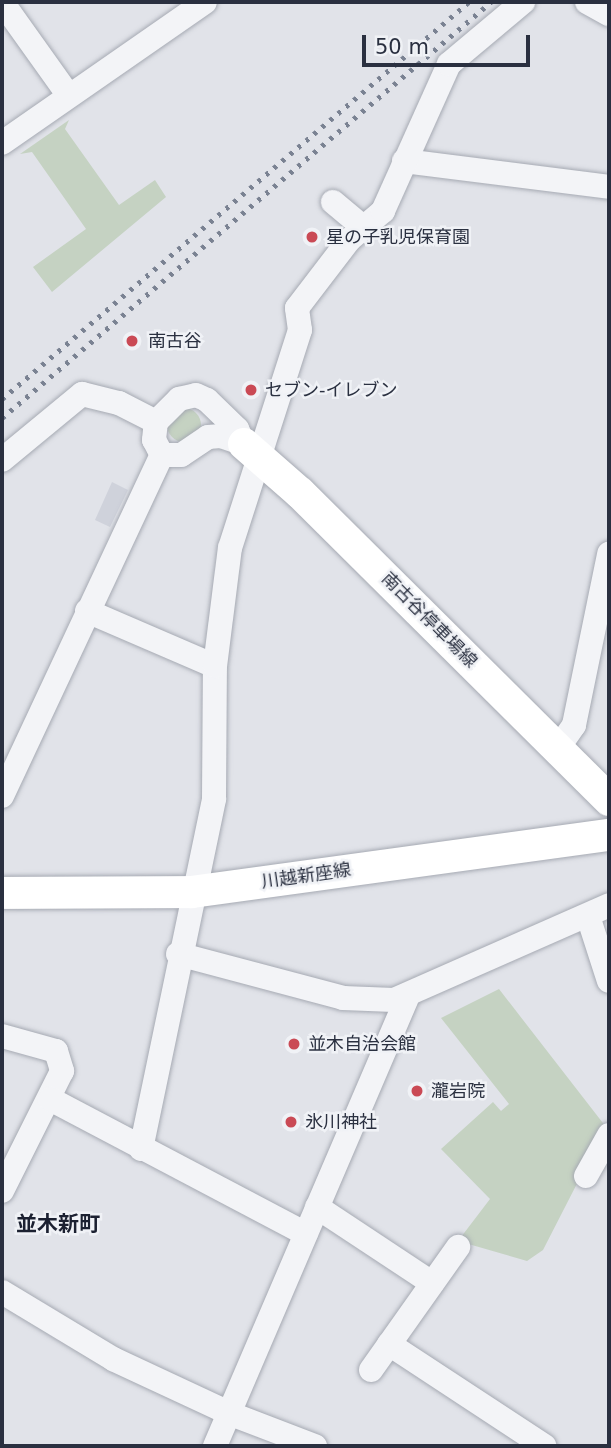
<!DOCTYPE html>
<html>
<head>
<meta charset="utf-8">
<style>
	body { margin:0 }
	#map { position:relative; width:611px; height:1448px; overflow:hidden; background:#e1e3e9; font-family:"DejaVu Sans","Noto Sans JP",sans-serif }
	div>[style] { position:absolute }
	.built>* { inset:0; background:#cfd2db }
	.green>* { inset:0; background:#c5d2c2 }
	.round { border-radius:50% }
	.roads { filter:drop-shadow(0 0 2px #a6aab3) drop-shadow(0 0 2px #a6aab3) }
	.minor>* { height:24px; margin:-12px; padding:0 12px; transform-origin:12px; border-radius:12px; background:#f3f4f7 }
	.major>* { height:32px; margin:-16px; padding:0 16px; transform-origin:16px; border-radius:16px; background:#fff }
	.rail>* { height:5px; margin-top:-2.5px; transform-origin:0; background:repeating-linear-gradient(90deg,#7a8292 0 3.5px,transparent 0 10.5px) }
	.dots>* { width:19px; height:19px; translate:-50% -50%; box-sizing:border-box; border:4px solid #f0f2f6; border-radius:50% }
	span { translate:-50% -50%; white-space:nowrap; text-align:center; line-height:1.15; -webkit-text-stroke:5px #f0f2f6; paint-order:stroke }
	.poi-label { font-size:18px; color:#2a3040 }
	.left { translate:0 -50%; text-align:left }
	.street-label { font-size:18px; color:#2a3040 }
	.quarter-label { font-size:21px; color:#1c2131; font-weight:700 }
	.frame { position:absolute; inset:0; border:4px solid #2a3040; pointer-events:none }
	.scale { position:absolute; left:362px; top:35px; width:168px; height:32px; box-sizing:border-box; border:4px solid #2a3040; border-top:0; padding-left:9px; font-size:21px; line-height:24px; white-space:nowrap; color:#2a3040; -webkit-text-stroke:5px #f0f2f6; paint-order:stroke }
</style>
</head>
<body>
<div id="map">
	<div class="built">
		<i style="clip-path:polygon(112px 482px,128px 490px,110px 527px,95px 520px)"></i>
	</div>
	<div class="green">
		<i style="clip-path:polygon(69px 120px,65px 129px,119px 205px,155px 180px,166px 197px,52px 292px,33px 267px,86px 229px,32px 152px,20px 154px)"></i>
		<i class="round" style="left:167px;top:408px;width:34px;height:34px"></i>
		<i style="clip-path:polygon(499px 989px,606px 1127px,543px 1250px,527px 1261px,458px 1241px,490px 1199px,441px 1149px,493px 1102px,501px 1111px,509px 1104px,441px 1018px)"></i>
	</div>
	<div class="roads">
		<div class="minor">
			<i style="left:2px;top:2px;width:115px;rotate:54.5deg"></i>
			<i style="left:587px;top:2px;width:25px;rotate:29deg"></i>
			<i style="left:2px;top:143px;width:247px;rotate:-34.8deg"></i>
			<i style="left:404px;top:161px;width:207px;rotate:7.2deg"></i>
			<i style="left:333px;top:202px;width:40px;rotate:40deg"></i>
			<i style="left:196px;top:395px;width:12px;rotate:24deg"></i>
			<i style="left:207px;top:400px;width:42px;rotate:44deg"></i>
			<i style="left:237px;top:429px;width:17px;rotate:65deg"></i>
			<i style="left:244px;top:444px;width:24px;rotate:-161deg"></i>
			<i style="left:221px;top:436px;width:13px;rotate:176deg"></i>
			<i style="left:208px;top:437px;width:32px;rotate:146deg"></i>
			<i style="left:181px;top:455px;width:19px;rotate:180deg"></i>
			<i style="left:162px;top:455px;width:17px;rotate:-118deg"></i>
			<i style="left:154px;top:440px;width:18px;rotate:-84deg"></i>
			<i style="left:156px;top:422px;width:33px;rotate:-45deg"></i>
			<i style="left:179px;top:399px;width:17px;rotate:-13deg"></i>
			<i style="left:2px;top:460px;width:104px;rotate:-39.5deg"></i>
			<i style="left:82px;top:394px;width:38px;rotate:14deg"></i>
			<i style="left:119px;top:403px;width:42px;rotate:27.2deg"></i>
			<i style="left:87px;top:611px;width:139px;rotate:23.3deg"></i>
			<i style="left:558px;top:748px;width:28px;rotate:-55deg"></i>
			<i style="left:574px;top:725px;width:175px;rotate:-78.4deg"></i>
			<i style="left:2px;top:796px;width:377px;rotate:-64.9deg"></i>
			<i style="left:588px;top:916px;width:68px;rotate:72.1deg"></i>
			<i style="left:178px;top:954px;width:171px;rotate:14.9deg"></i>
			<i style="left:343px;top:998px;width:51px;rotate:2.2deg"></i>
			<i style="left:394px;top:1000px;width:235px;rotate:-23.8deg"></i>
			<i style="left:2px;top:1036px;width:56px;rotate:15.5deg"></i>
			<i style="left:56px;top:1051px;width:21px;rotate:73deg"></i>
			<i style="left:62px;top:1071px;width:134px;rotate:116.6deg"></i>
			<i style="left:50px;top:1099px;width:289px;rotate:27.8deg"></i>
			<i style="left:141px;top:1149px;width:358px;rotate:-78.2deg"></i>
			<i style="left:214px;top:799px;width:133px;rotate:-89.6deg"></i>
			<i style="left:215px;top:666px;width:119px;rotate:-82.8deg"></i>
			<i style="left:230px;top:548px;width:229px;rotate:-72.2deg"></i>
			<i style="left:300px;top:330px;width:22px;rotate:-98deg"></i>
			<i style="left:297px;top:308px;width:86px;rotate:-52.6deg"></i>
			<i style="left:349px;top:240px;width:45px;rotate:-40.5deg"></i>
			<i style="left:383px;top:211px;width:161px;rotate:-65.8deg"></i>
			<i style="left:449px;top:64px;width:97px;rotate:-40deg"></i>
			<i style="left:586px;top:1176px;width:47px;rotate:-60.7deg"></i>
			<i style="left:317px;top:1207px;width:138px;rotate:33.5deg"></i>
			<i style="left:2px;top:1292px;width:130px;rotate:31.1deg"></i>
			<i style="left:113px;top:1359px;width:130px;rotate:25deg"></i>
			<i style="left:231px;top:1414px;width:90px;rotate:20.9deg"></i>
			<i style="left:389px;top:1344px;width:186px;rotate:33.3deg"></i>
			<i style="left:371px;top:1370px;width:151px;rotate:-54.7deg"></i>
			<i style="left:215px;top:1446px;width:490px;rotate:-66.8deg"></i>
		</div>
		<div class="major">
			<i style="left:244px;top:444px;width:74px;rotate:41.2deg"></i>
			<i style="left:300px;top:493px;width:436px;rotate:44.8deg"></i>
			<i style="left:2px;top:893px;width:190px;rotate:-0.3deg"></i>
			<i style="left:192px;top:892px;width:421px;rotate:-7.8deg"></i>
		</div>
	</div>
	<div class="rail">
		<i style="left:2px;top:399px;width:613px;rotate:-40.37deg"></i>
		<i style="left:2px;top:418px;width:642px;rotate:-40.39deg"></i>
	</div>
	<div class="dots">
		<i style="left:312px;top:237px;background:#ca4a55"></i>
		<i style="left:132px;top:341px;background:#ca4a55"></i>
		<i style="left:251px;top:390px;background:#ca4a55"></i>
		<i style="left:294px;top:1044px;background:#ca4a55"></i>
		<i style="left:417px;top:1091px;background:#ca4a55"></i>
		<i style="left:291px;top:1122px;background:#ca4a55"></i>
	</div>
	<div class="poi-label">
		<span class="left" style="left:326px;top:237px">星の子乳児保育園</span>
		<span class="left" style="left:148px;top:341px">南古谷</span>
		<span class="left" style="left:265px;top:390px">セブン-イレブン</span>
		<span class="left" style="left:308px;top:1044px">並木自治会館</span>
		<span class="left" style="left:431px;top:1091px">瀧岩院</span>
		<span class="left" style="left:305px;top:1122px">氷川神社</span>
	</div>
	<div class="street-label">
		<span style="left:429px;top:620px;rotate:45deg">南古谷停車場線</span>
		<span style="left:306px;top:876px;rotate:-8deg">川越新座線</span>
	</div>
	<div class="quarter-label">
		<span style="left:58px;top:1224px">並木新町</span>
	</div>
	<div class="frame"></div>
	<div class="scale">50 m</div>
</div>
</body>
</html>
